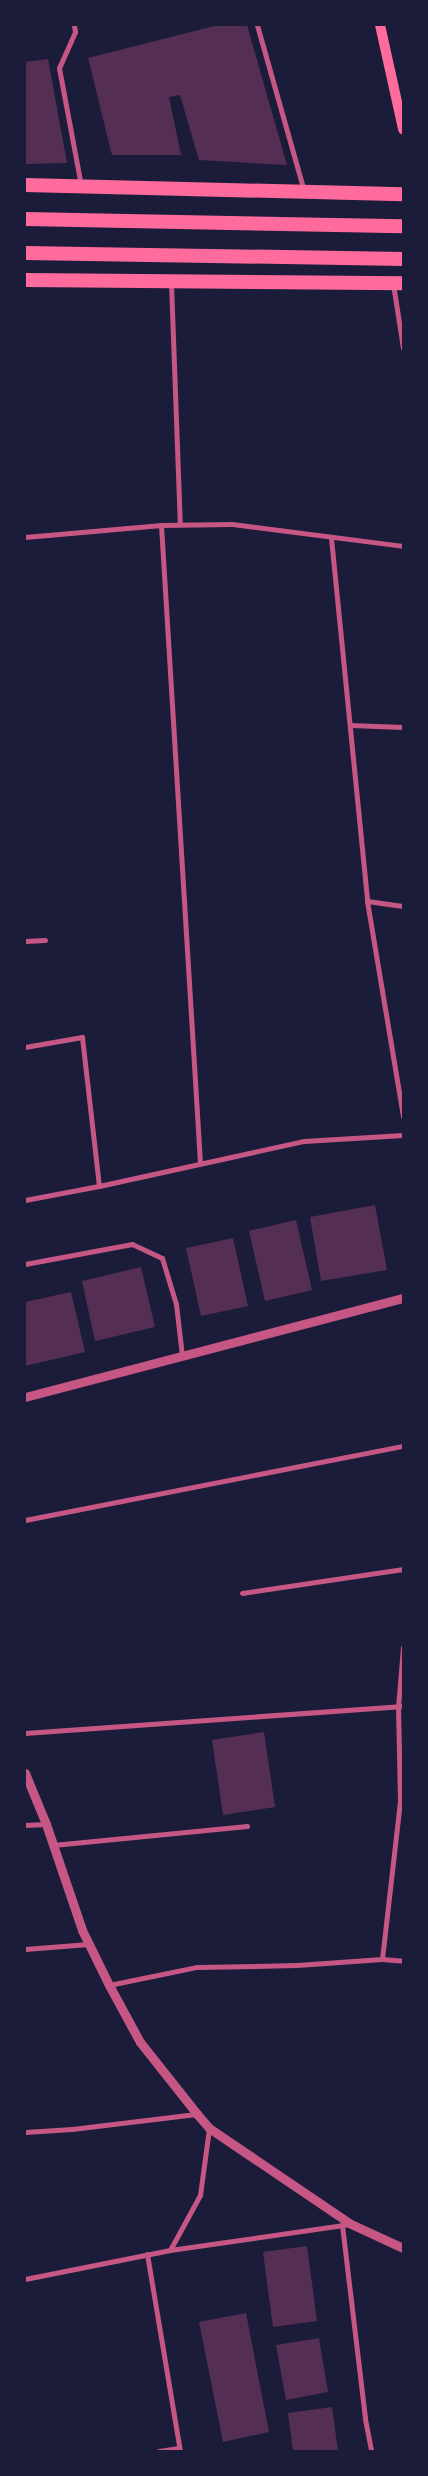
<!DOCTYPE html>
<html>
<head>
<meta charset="utf-8">
<style>
	body { margin:0 }
	#map { position:relative; width:428px; height:2476px; overflow:hidden; background:#1b1b3a; font-family:"Work Sans",sans-serif }
	div>[style] { position:absolute }
	.building>* { inset:0; background:#542f53 }
	.minor>* { height:5px; margin:-2.5px; padding:0 2.5px; transform-origin:2.5px; border-radius:2.5px; background:#c65784 }
	.tertiary>* { height:9px; margin:-4.5px; padding:0 4.5px; transform-origin:4.5px; border-radius:4.5px; background:#c65784 }
	.secondary>* { height:10px; margin:-5px; padding:0 5px; transform-origin:5px; border-radius:5px; background:#ff6b9d }
	.trunk>* { height:14px; margin:-7px; padding:0 7px; transform-origin:7px; border-radius:7px; background:#ff6b9d }
	span { translate:-50% -50%; white-space:nowrap; text-align:center; line-height:1.15; -webkit-text-stroke:4px #1b1b3a; paint-order:stroke }
	.frame { position:absolute; inset:0; border:26px solid #1b1b3a; pointer-events:none }
</style>
</head>
<body>
<div id="map">
	<div class="building">
		<i style="clip-path:polygon(218px 25px,247px 25px,287px 165px,199px 160px,180px 95px,169px 97px,181px 155px,112px 155px,88px 58px)"></i>
		<i style="clip-path:polygon(48px 59px,67px 163px,25px 164px,25px 62px)"></i>
		<i style="clip-path:polygon(375px 1205px,387px 1270px,321px 1281px,310px 1217px)"></i>
		<i style="clip-path:polygon(296px 1220px,312px 1290px,265px 1301px,249px 1231px)"></i>
		<i style="clip-path:polygon(233px 1238px,248px 1306px,201px 1316px,186px 1248px)"></i>
		<i style="clip-path:polygon(141px 1267px,155px 1327px,95px 1341px,82px 1281px)"></i>
		<i style="clip-path:polygon(71px 1292px,85px 1352px,25px 1366px,25px 1302px)"></i>
		<i style="clip-path:polygon(264px 1732px,275px 1807px,223px 1815px,212px 1740px)"></i>
		<i style="clip-path:polygon(307px 2246px,317px 2321px,273px 2327px,263px 2252px)"></i>
		<i style="clip-path:polygon(246px 2313px,269px 2432px,223px 2442px,199px 2322px)"></i>
		<i style="clip-path:polygon(319px 2338px,328px 2392px,286px 2400px,276px 2345px)"></i>
		<i style="clip-path:polygon(332px 2407px,338px 2451px,293px 2451px,288px 2413px)"></i>
	</div>
	<div class="minor">
		<i style="left:74px;top:25px;width:7px;rotate:82deg"></i>
		<i style="left:75px;top:32px;width:39px;rotate:114deg"></i>
		<i style="left:59px;top:68px;width:119px;rotate:79.4deg"></i>
		<i style="left:257px;top:25px;width:173px;rotate:74.2deg"></i>
		<i style="left:171px;top:283px;width:241px;rotate:87.9deg"></i>
		<i style="left:393px;top:284px;width:65px;rotate:81.1deg"></i>
		<i style="left:161px;top:525px;width:639px;rotate:86.5deg"></i>
		<i style="left:25px;top:537px;width:137px;rotate:-5deg"></i>
		<i style="left:161px;top:525px;width:71px;rotate:-0.8deg"></i>
		<i style="left:232px;top:524px;width:172px;rotate:7.3deg"></i>
		<i style="left:331px;top:538px;width:365px;rotate:84.3deg"></i>
		<i style="left:367px;top:901px;width:219px;rotate:80.5deg"></i>
		<i style="left:350px;top:725px;width:53px;rotate:2.2deg"></i>
		<i style="left:367px;top:901px;width:36px;rotate:8deg"></i>
		<i style="left:25px;top:941px;width:20px;rotate:-3deg"></i>
		<i style="left:25px;top:1047px;width:58px;rotate:-10deg"></i>
		<i style="left:82px;top:1037px;width:150px;rotate:83.5deg"></i>
		<i style="left:25px;top:1200px;width:75px;rotate:-10.7deg"></i>
		<i style="left:99px;top:1186px;width:210px;rotate:-12.4deg"></i>
		<i style="left:304px;top:1141px;width:99px;rotate:-3.5deg"></i>
		<i style="left:25px;top:1264px;width:109px;rotate:-10.6deg"></i>
		<i style="left:132px;top:1244px;width:33px;rotate:25deg"></i>
		<i style="left:162px;top:1258px;width:48px;rotate:73.1deg"></i>
		<i style="left:176px;top:1304px;width:52px;rotate:83.4deg"></i>
		<i style="left:25px;top:1520px;width:385px;rotate:-11.1deg"></i>
		<i style="left:242px;top:1593px;width:163px;rotate:-8.5deg"></i>
		<i style="left:25px;top:1733px;width:379px;rotate:-4.1deg"></i>
		<i style="left:25px;top:1825px;width:21px;rotate:-3deg"></i>
		<i style="left:53px;top:1845px;width:195px;rotate:-5.6deg"></i>
		<i style="left:25px;top:1949px;width:64px;rotate:-4.5deg"></i>
		<i style="left:382px;top:1959px;width:159px;rotate:-83.5deg"></i>
		<i style="left:400px;top:1801px;width:94px;rotate:-91.2deg"></i>
		<i style="left:398px;top:1707px;width:60px;rotate:-85.2deg"></i>
		<i style="left:109px;top:1985px;width:90px;rotate:-11.6deg"></i>
		<i style="left:197px;top:1967px;width:100px;rotate:-1.1deg"></i>
		<i style="left:297px;top:1965px;width:85px;rotate:-4deg"></i>
		<i style="left:382px;top:1959px;width:21px;rotate:5deg"></i>
		<i style="left:25px;top:2132px;width:47px;rotate:-3.7deg"></i>
		<i style="left:72px;top:2129px;width:125px;rotate:-6.9deg"></i>
		<i style="left:342px;top:2225px;width:195px;rotate:83.2deg"></i>
		<i style="left:365px;top:2419px;width:33px;rotate:79deg"></i>
		<i style="left:170px;top:2250px;width:63px;rotate:-61.4deg"></i>
		<i style="left:200px;top:2195px;width:68px;rotate:-82.3deg"></i>
		<i style="left:147px;top:2254px;width:200px;rotate:80.5deg"></i>
		<i style="left:25px;top:2279px;width:148px;rotate:-11.3deg"></i>
		<i style="left:170px;top:2250px;width:182px;rotate:-8.2deg"></i>
		<i style="left:159px;top:2451px;width:20px;rotate:-9deg"></i>
	</div>
	<div class="tertiary">
		<i style="left:25px;top:1397px;width:391px;rotate:-14.7deg"></i>
		<i style="left:25px;top:1773px;width:55px;rotate:67.6deg"></i>
		<i style="left:46px;top:1824px;width:112px;rotate:71.2deg"></i>
		<i style="left:82px;top:1930px;width:61px;rotate:63.9deg"></i>
		<i style="left:109px;top:1985px;width:65px;rotate:61.5deg"></i>
		<i style="left:140px;top:2042px;width:92px;rotate:51.6deg"></i>
		<i style="left:197px;top:2114px;width:18px;rotate:49deg"></i>
		<i style="left:209px;top:2128px;width:171px;rotate:34.1deg"></i>
		<i style="left:351px;top:2224px;width:57px;rotate:24.8deg"></i>
	</div>
	<div class="secondary">
		<i style="left:380px;top:25px;width:107px;rotate:77.5deg"></i>
	</div>
	<div class="trunk">
		<i style="left:25px;top:185px;width:378px;rotate:1.4deg"></i>
		<i style="left:25px;top:219px;width:378px;rotate:1.1deg"></i>
		<i style="left:25px;top:253px;width:378px;rotate:0.9deg"></i>
		<i style="left:25px;top:280px;width:378px;rotate:0.5deg"></i>
	</div>
	<div class="frame"></div>
</div>
</body>
</html>
